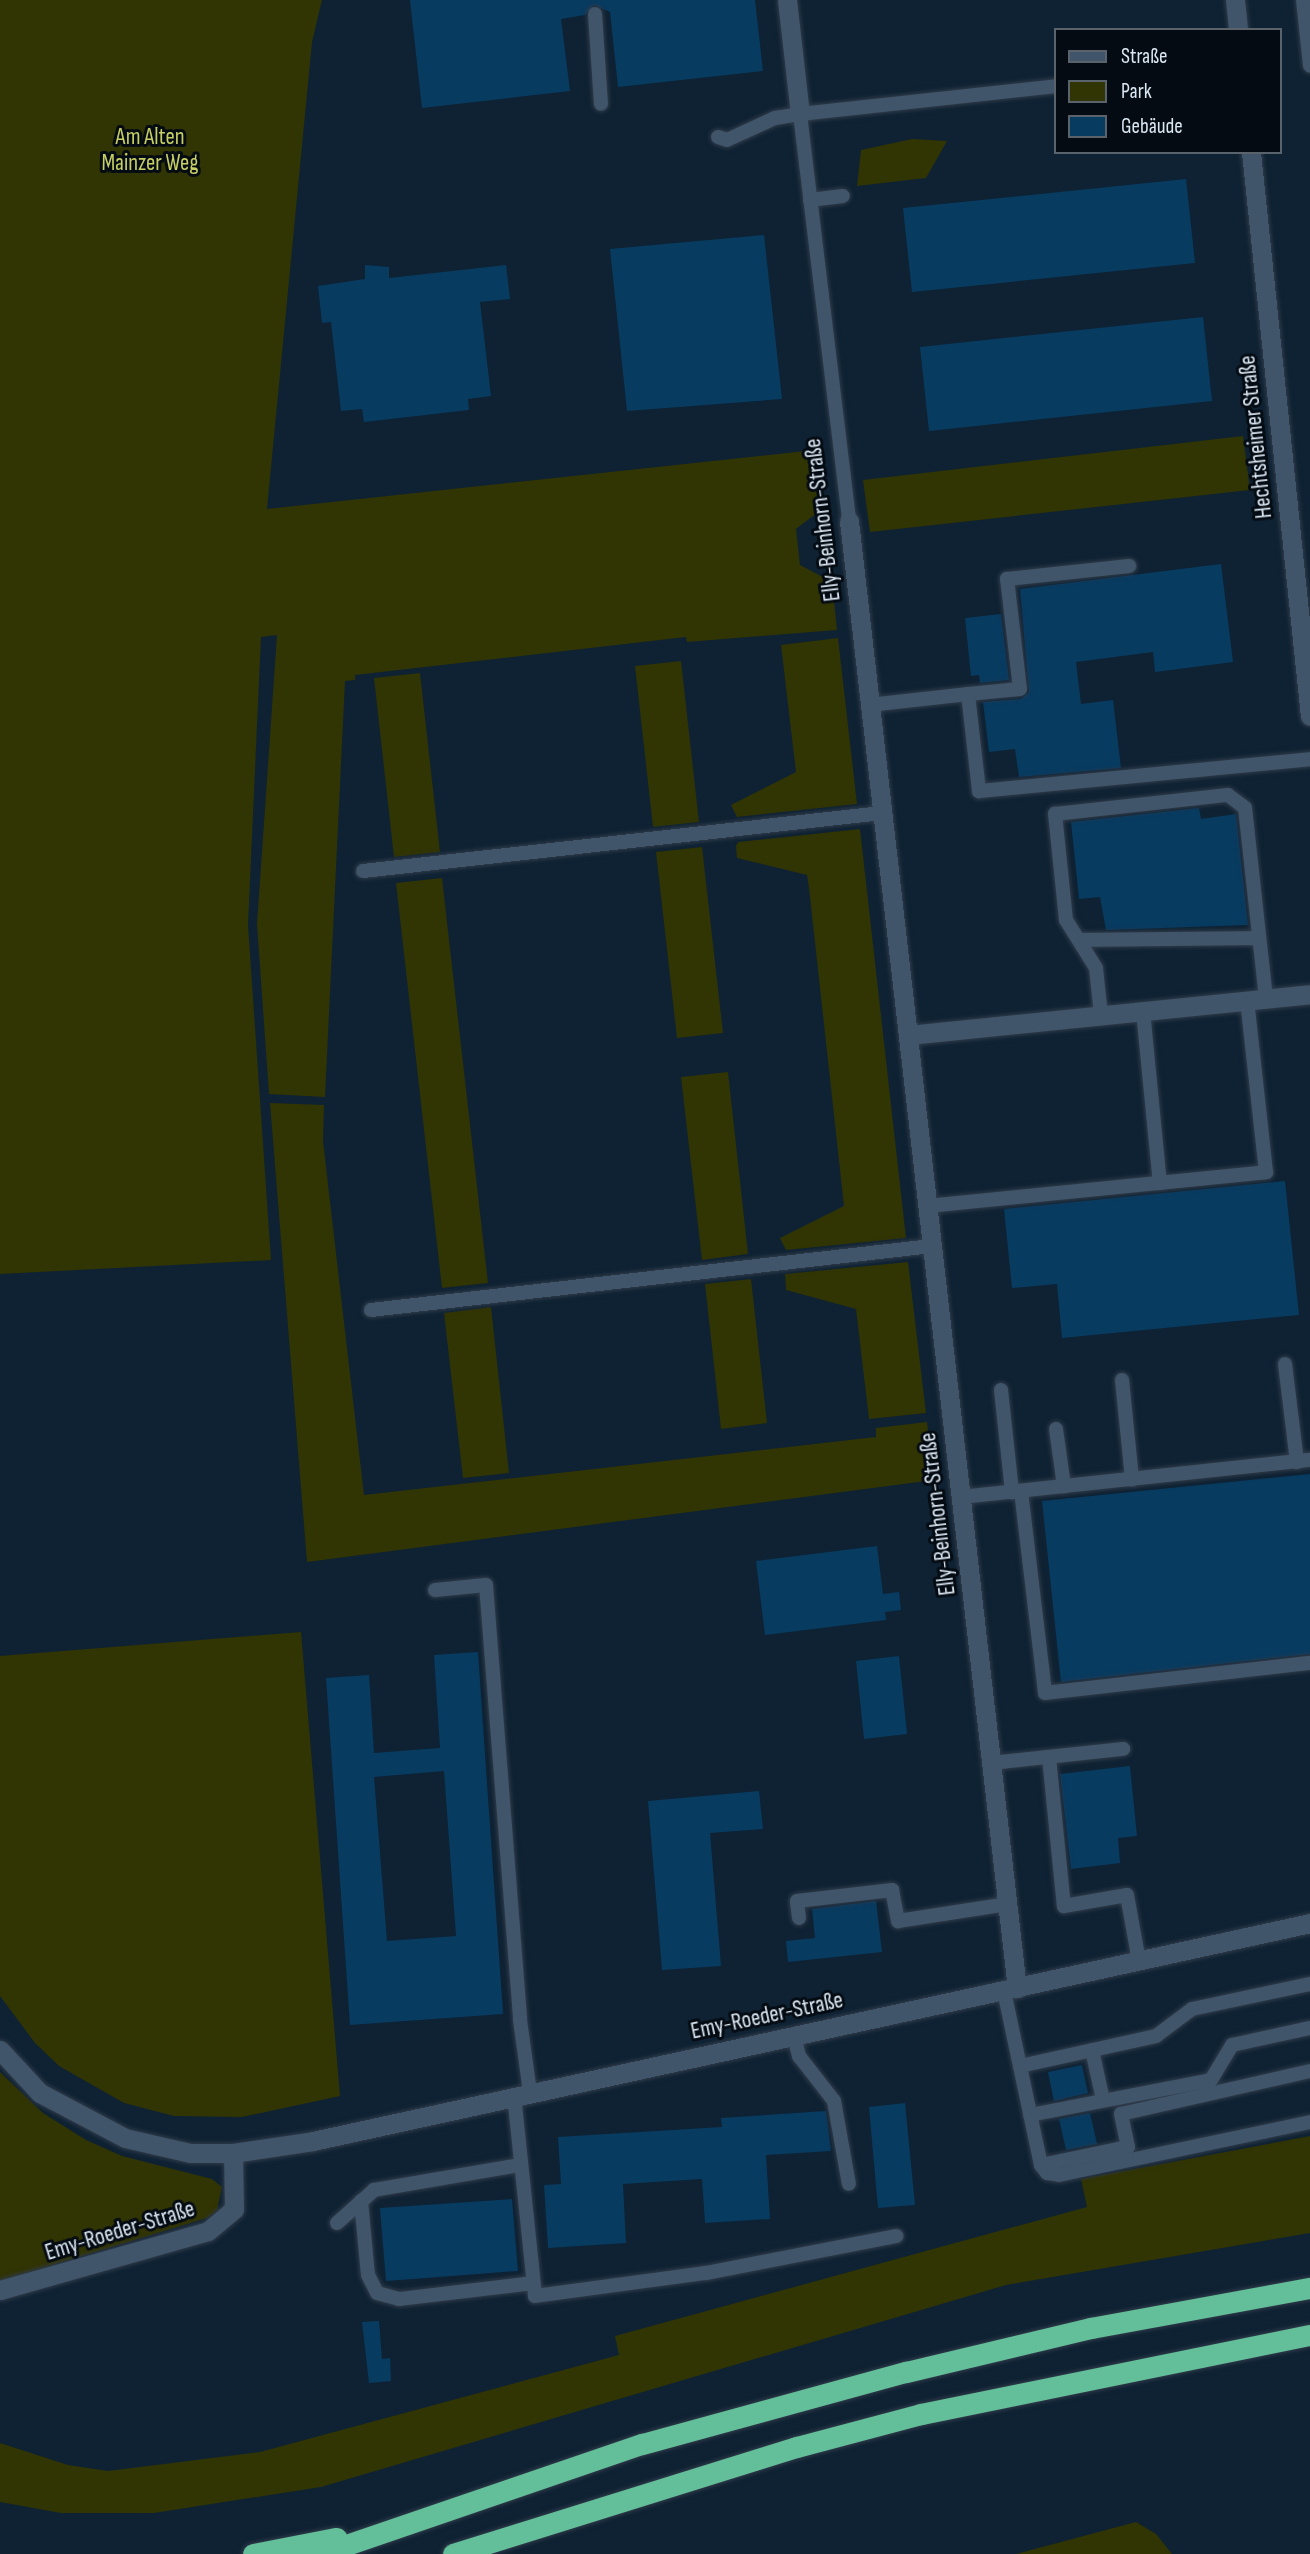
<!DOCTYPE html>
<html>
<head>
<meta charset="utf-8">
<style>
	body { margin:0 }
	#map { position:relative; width:1310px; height:2554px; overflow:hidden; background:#0e2233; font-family:"Sofia Sans Condensed",sans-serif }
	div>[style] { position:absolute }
	.green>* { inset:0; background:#313403 }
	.building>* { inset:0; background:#083b60 }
	.roads { filter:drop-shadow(0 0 2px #303b4a) drop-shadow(0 0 2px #303b4a) }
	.service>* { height:14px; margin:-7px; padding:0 7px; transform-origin:7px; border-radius:7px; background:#405569 }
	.minor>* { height:19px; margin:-9.5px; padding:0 9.5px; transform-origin:9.5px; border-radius:9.5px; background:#405569 }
	.tertiary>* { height:19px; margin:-9.5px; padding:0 9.5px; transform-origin:9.5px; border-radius:9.5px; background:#405569 }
	.motorway>* { height:21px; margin:-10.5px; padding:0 10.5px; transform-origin:10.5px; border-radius:10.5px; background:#63bf99 }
	span { translate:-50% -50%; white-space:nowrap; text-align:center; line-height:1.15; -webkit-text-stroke:6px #040b12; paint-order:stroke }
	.park-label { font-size:23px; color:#c8cf63 }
	.street-label { font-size:23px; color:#dbe7f3 }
	.legend { position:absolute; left:1054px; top:28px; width:228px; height:126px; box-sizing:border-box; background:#040b12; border:2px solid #5a636c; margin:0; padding:9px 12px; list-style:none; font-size:21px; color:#dbe7f3 }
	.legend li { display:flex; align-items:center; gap:14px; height:35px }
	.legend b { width:35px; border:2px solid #5a636c }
</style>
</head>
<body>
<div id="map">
	<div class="green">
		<i style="clip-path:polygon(0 0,322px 0,312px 42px,267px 509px,815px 450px,822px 509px,796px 529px,800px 565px,832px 582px,837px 630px,687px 642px,686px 637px,355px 675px,355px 680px,345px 681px,325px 1097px,269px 1094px,257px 924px,277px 635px,261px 637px,248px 925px,271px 1260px,0 1274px)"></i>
		<i style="clip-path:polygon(912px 139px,947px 141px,926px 178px,857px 186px,861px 150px)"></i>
		<i style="clip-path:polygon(1243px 436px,1250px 490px,870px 532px,863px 480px)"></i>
		<i style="clip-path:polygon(838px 638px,857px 804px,737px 817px,731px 805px,796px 772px,781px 645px)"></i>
		<i style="clip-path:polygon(681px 661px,699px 822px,653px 827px,635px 666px)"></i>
		<i style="clip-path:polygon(420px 673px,440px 852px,394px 857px,374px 678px)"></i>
		<i style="clip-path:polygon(860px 829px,906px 1238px,786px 1250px,780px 1238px,844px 1206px,809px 888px,807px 875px,737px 858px,736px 846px,738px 842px)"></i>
		<i style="clip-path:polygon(702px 847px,723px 1033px,677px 1038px,656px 852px)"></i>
		<i style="clip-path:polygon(442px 878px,488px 1283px,442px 1288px,396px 883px)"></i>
		<i style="clip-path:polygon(728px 1072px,748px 1254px,702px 1260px,681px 1077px)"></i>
		<i style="clip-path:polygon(270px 1103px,324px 1105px,323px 1141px,364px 1495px,876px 1437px,876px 1428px,927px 1422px,934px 1480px,307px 1562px)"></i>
		<i style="clip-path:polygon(908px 1262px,926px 1413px,869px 1419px,856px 1309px,786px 1290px,785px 1274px)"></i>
		<i style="clip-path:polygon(751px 1279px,767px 1423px,721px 1429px,705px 1284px)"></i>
		<i style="clip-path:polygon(491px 1307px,509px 1473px,463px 1478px,444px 1313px)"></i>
		<i style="clip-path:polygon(301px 1632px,340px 2096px,242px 2117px,174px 2116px,124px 2103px,59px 2066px,35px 2043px,0 1996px,0 1656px)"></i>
		<i style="clip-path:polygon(0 2072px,43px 2113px,86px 2140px,122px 2156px,212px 2179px,222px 2187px,217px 2211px,207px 2218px,0 2281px)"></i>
		<i style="clip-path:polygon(1310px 2136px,1310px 2233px,1006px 2285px,321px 2487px,154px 2513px,61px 2513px,0 2502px,0 2443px,68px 2465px,108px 2471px,260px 2452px,619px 2355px,615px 2336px,1087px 2207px,1081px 2179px)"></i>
		<i style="clip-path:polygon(1136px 2522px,1156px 2534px,1172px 2554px,1016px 2554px)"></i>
	</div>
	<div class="building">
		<i style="clip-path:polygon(410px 0,755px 0,763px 71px,618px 87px,610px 12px,594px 5px,585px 15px,561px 19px,570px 91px,422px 108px)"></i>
		<i style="clip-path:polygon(1186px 179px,1195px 263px,912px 292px,903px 208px)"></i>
		<i style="clip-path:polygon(764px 235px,782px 399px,627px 411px,610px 249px)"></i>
		<i style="clip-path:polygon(365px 265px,389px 267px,389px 278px,506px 265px,510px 299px,480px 302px,491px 396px,468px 399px,469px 410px,364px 422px,362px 409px,341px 411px,331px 322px,322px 323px,318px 286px,365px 279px)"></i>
		<i style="clip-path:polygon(1203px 317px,1212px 401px,929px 431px,920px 347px)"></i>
		<i style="clip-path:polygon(1221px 564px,1233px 662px,1155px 672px,1153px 652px,1076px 662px,1081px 704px,1113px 700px,1121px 768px,1019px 777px,1015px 749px,989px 752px,983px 702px,1021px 699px,1029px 692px,1020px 589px)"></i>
		<i style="clip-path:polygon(1001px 614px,1009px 680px,980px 683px,979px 675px,971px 676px,965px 618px)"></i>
		<i style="clip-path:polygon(1199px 808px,1201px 819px,1236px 814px,1248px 925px,1106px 930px,1100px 897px,1079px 899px,1071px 822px)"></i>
		<i style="clip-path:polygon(1285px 1181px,1299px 1315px,1062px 1338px,1057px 1284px,1012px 1288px,1004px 1209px)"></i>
		<i style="clip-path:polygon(1310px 1474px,1310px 1654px,1061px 1682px,1042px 1501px)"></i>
		<i style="clip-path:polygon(877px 1546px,883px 1594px,899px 1592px,901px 1610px,885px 1612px,886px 1620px,765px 1635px,756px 1561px)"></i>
		<i style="clip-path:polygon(evenodd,478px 1652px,503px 2014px,350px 2025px,326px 1678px,369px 1675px,374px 1753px,440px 1748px,434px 1655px,478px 1652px,444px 1771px,456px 1936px,387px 1941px,374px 1777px,444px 1771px)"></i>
		<i style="clip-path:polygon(899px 1656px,907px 1734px,864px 1739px,856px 1661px)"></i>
		<i style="clip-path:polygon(1130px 1766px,1137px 1836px,1118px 1838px,1120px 1863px,1071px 1869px,1060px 1774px)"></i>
		<i style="clip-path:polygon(759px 1791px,763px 1829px,710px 1833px,721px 1966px,662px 1970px,648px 1801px)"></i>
		<i style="clip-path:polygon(876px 1901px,882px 1952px,788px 1962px,786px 1941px,815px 1938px,812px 1909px)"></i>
		<i style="clip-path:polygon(1082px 2065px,1088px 2093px,1054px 2101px,1048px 2072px)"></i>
		<i style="clip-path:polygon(905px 2103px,915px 2205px,878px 2208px,869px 2107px)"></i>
		<i style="clip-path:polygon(826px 2111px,831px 2151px,766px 2155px,770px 2219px,705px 2223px,702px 2179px,623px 2184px,626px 2243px,548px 2248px,544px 2185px,561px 2184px,558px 2137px,722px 2127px,721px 2118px)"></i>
		<i style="clip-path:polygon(1090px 2113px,1097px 2144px,1066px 2150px,1059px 2119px)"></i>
		<i style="clip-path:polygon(512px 2199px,518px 2271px,386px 2281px,380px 2208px)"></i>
		<i style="clip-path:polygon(379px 2321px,382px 2359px,390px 2358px,391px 2381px,369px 2383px,362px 2322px)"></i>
	</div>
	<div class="roads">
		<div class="service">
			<i style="left:1303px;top:0;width:66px;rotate:83.9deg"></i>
			<i style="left:595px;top:14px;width:90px;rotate:86.2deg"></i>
			<i style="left:800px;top:114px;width:410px;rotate:83.1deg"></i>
			<i style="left:718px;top:137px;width:9px;rotate:18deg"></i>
			<i style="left:727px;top:140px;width:53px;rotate:-24.6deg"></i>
			<i style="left:775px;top:118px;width:25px;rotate:-9deg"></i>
			<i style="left:800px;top:114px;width:258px;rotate:-6.2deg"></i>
			<i style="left:810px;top:200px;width:33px;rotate:-7deg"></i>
			<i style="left:968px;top:694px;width:52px;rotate:-5.5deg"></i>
			<i style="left:1020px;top:689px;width:111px;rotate:-96.7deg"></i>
			<i style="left:1007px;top:579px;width:123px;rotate:-6.1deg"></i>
			<i style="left:869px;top:705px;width:100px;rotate:-6.3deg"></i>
			<i style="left:968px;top:694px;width:98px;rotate:83.5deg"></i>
			<i style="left:979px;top:791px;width:333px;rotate:-5.5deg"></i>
			<i style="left:363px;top:871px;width:522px;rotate:-6.38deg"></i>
			<i style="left:1079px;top:940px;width:180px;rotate:-0.6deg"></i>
			<i style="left:1143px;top:1011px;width:173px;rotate:84.4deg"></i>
			<i style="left:1101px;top:1015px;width:47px;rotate:-96.1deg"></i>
			<i style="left:1096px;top:968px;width:57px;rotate:-122deg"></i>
			<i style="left:1066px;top:920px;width:107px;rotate:-95.9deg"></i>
			<i style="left:1055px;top:814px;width:174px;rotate:-6.3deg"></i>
			<i style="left:1228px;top:795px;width:21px;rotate:37deg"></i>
			<i style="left:1245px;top:808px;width:192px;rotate:83.7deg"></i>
			<i style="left:927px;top:1206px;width:341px;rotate:-5.7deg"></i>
			<i style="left:1266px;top:1172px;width:172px;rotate:-96.3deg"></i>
			<i style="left:371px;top:1310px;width:565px;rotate:-6.51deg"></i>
			<i style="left:1285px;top:1364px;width:99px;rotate:83deg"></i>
			<i style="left:1122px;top:1380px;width:100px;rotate:84.2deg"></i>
			<i style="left:1001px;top:1390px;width:103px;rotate:83.8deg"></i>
			<i style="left:1056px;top:1429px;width:58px;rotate:82deg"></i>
			<i style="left:1021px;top:1491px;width:203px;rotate:83.2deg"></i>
			<i style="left:1045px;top:1693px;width:267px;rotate:-6.5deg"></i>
			<i style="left:961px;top:1497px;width:351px;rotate:-6.1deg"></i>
			<i style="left:435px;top:1590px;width:51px;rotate:-5.6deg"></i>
			<i style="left:486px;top:1585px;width:436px;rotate:85.5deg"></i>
			<i style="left:520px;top:2020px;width:73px;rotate:82.1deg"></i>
			<i style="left:1049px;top:1757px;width:150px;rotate:84.3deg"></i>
			<i style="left:1064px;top:1906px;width:64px;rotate:-9.9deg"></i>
			<i style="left:1127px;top:1895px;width:67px;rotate:79.7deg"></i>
			<i style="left:991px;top:1763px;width:133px;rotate:-6.1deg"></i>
			<i style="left:799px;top:1918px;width:17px;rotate:-97deg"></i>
			<i style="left:797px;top:1901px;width:96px;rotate:-6.6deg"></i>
			<i style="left:892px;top:1890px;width:32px;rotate:79deg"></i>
			<i style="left:898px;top:1921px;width:111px;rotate:-8.8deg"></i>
			<i style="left:1004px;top:1991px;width:178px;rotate:78deg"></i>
			<i style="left:1041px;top:2165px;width:10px;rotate:53deg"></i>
			<i style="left:1047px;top:2173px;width:12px;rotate:9deg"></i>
			<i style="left:1059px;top:2175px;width:257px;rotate:-11.9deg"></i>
			<i style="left:794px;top:2036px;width:21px;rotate:76deg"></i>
			<i style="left:799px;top:2056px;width:57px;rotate:52.1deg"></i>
			<i style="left:834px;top:2101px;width:84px;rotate:79.8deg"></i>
			<i style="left:1092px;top:2050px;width:51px;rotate:77.6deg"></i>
			<i style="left:1020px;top:2066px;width:139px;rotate:-12.4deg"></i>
			<i style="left:1156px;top:2036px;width:45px;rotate:-36.9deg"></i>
			<i style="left:1192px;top:2009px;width:121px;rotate:-12deg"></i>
			<i style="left:514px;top:2095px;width:202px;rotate:84deg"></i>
			<i style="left:535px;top:2296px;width:173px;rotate:-7.7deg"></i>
			<i style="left:706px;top:2273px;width:194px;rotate:-11deg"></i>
			<i style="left:1030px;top:2115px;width:184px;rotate:-10.9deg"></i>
			<i style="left:1211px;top:2080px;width:41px;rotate:-59deg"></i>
			<i style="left:1232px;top:2045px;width:80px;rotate:-12.3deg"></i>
			<i style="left:1041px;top:2165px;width:89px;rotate:-11.7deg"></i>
			<i style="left:1128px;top:2147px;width:34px;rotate:-102deg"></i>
			<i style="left:1121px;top:2114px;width:194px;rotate:-12.8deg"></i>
			<i style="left:361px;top:2201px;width:74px;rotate:84.6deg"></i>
			<i style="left:368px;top:2275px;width:20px;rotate:63deg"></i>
			<i style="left:377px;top:2293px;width:23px;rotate:15deg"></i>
			<i style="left:399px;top:2299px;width:135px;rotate:-6.8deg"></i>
			<i style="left:337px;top:2223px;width:50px;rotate:-41.7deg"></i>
			<i style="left:374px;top:2190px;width:149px;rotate:-9.7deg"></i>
		</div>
		<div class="minor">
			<i style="left:787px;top:0;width:115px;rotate:83.5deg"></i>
			<i style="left:849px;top:521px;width:1477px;rotate:83.47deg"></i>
			<i style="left:908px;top:1035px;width:404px;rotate:-5.8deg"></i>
			<i style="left:0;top:2290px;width:216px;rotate:-15.8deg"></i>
			<i style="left:208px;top:2231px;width:34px;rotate:-40deg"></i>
			<i style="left:234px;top:2209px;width:56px;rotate:-91deg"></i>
		</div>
		<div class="tertiary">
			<i style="left:1235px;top:0;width:30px;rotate:84deg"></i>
			<i style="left:1251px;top:152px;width:567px;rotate:84.03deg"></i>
			<i style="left:0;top:2050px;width:59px;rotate:47.1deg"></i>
			<i style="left:40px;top:2093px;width:96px;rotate:27.9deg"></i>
			<i style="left:125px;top:2138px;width:67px;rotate:13deg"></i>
			<i style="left:190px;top:2153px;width:43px"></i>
			<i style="left:233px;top:2153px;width:81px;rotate:-8.5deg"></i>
			<i style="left:313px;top:2141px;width:1021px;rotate:-12.33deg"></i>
		</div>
		<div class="motorway">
			<i style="left:253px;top:2554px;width:85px;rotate:-10.9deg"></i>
			<i style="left:320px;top:2554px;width:340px;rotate:-18.9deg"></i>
			<i style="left:642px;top:2444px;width:274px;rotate:-15.3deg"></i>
			<i style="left:906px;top:2372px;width:190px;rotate:-13.4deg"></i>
			<i style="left:1091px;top:2328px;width:223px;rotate:-10.4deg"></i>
			<i style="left:453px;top:2554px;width:360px;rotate:-17.3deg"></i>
			<i style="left:797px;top:2447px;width:128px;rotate:-14.9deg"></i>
			<i style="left:921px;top:2414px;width:397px;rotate:-11.5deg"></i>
		</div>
	</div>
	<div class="park-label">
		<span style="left:150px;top:150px">Am Alten<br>Mainzer Weg</span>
	</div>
	<div class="street-label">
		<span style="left:1256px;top:437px;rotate:-96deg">Hechtsheimer Straße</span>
		<span style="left:823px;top:520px;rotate:-97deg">Elly-Beinhorn-Straße</span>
		<span style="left:938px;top:1514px;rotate:-97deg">Elly-Beinhorn-Straße</span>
		<span style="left:767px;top:2016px;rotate:-12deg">Emy-Roeder-Straße</span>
		<span style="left:120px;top:2231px;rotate:-17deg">Emy-Roeder-Straße</span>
	</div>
	<ul class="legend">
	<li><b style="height:9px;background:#405569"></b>Straße</li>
	<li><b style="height:19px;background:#313403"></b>Park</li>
	<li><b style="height:19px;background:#083b60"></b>Gebäude</li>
	</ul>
</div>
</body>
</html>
